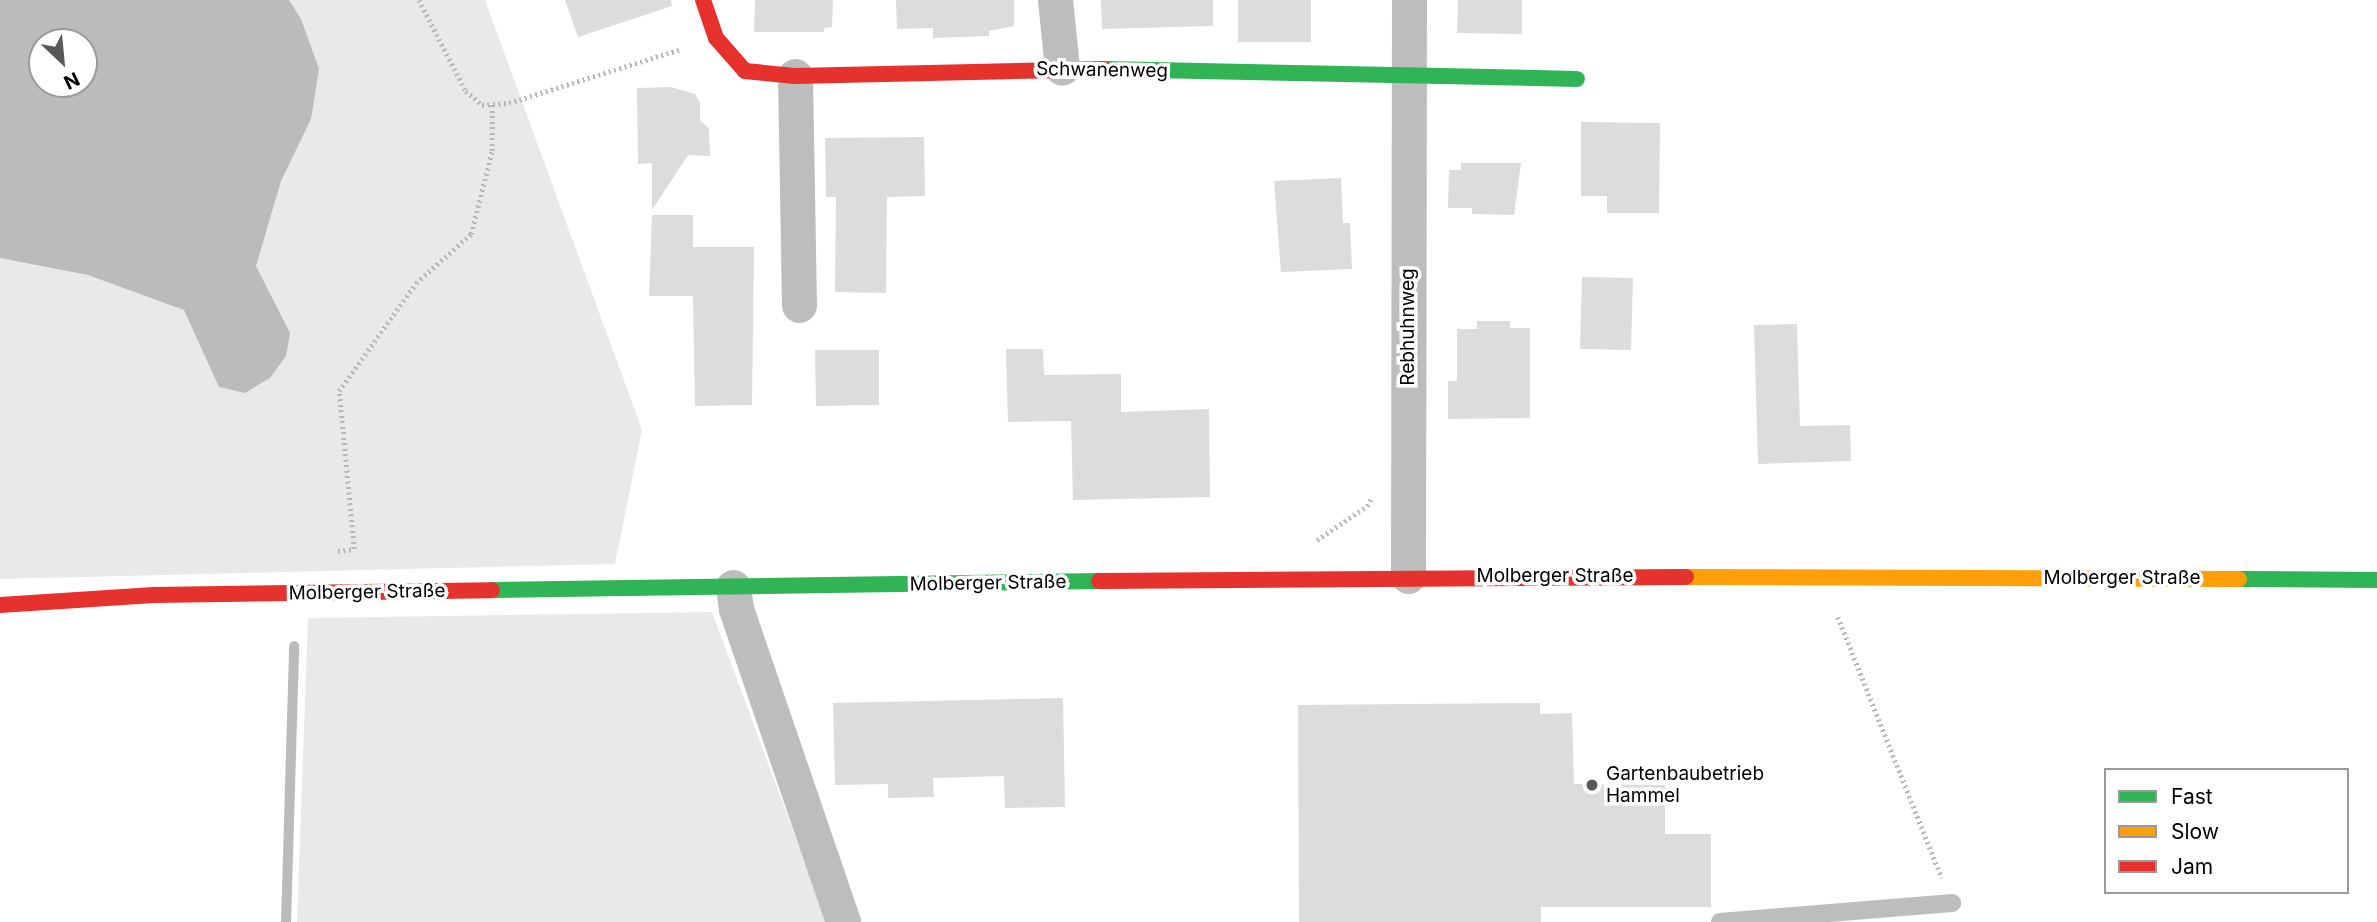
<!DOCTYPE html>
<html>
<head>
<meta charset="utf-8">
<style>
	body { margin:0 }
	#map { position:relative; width:2377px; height:922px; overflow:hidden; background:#fff; font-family:Inter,sans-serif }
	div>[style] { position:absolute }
	.green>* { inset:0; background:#e9e9e9 }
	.water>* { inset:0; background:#bbb }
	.stream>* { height:10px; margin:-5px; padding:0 5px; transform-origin:5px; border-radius:5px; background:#bbb }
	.building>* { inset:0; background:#dcdcdc }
	.path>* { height:4.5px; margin-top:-2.25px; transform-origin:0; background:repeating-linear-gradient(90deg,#b8b8b8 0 2px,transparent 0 5.5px) }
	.lane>* { height:18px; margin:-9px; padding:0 9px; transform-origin:9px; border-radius:9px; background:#bdbdbd }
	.street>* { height:35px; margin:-17.5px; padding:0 17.5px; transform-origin:17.5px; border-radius:17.5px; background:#bdbdbd }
	.fast>* { height:16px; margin:-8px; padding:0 8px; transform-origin:8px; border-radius:8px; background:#30b455 }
	.slow>* { height:16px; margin:-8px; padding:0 8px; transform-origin:8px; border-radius:8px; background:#ff9f0a }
	.jam>* { height:16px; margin:-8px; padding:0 8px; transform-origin:8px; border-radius:8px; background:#e5322d }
	.dots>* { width:19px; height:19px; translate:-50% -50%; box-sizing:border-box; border:4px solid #fff; border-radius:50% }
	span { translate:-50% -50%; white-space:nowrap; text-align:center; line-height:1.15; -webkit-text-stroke:7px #fff; paint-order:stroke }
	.street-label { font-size:19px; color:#000 }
	.poi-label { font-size:19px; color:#000 }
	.left { translate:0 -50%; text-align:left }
	.legend { position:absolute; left:2104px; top:768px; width:245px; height:126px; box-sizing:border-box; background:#fff; border:2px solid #999; margin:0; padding:9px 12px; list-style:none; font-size:21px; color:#000 }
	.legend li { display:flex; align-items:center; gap:14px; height:35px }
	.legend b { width:35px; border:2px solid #999 }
	.north { position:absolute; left:28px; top:28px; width:70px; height:70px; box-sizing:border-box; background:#fff; border:2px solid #999; border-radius:50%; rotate:154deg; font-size:19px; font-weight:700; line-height:28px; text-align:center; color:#000 }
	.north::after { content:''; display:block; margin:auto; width:24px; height:32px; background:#595959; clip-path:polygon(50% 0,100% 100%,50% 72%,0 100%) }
</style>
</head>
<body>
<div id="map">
	<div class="green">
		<i style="clip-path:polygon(evenodd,0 0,485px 0,642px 430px,615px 564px,0 579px,0 0,42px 42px,84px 42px,84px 84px,42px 84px,42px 42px)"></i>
		<i style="clip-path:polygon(712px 612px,827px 922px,297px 922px,308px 618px)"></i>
	</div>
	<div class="water">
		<i style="clip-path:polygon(evenodd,0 0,289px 0,301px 19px,319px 69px,311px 119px,281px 181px,256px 266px,290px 333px,286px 356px,270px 378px,245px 393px,219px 387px,184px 310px,88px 275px,0 258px,0 0,42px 42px,84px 42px,84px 84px,42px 84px,42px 42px)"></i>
	</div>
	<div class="stream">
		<i style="left:286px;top:922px;width:276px;rotate:-88.3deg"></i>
	</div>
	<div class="building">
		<i style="clip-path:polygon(565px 0,671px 0,672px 6px,578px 37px)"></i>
		<i style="clip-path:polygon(755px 0,833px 0,832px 27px,824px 28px,824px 32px,754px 32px)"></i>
		<i style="clip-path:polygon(896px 0,1014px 0,1014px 26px,989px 31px,989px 36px,933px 38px,933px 28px,897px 29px)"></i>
		<i style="clip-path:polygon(1101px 0,1213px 0,1213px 26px,1102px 29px)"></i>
		<i style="clip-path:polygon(1238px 0,1311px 0,1311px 42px,1238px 42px)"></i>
		<i style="clip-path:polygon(1458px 0,1522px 0,1522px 34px,1457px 33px)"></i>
		<i style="clip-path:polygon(671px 87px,695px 94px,700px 103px,700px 121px,709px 128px,710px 156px,688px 155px,652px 210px,652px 163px,638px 164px,637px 88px)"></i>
		<i style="clip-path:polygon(1581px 122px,1660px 123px,1659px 213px,1607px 213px,1607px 196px,1581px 196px)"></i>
		<i style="clip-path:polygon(924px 137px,925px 196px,887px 197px,886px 293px,835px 292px,836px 197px,826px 197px,825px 138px)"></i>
		<i style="clip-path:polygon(1461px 163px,1521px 163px,1514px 215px,1472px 214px,1472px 208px,1448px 208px,1449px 170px,1461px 170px)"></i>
		<i style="clip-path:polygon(1341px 178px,1343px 223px,1350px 223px,1352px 269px,1281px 272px,1274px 181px)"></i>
		<i style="clip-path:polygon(652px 215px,693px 215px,693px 247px,754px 247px,752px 405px,695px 406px,693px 296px,649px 296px)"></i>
		<i style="clip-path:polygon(1582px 277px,1633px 278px,1631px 350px,1580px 349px)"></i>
		<i style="clip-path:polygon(1477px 321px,1510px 321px,1510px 328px,1530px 328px,1530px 418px,1448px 419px,1448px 381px,1457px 381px,1457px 329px,1477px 329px)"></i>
		<i style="clip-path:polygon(1797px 324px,1800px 426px,1850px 425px,1851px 461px,1758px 464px,1754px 325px)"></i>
		<i style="clip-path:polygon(1006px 349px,1043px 349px,1044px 375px,1121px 374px,1121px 412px,1209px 409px,1210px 497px,1073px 500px,1071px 421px,1008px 422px)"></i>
		<i style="clip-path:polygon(815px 350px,879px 350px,879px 405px,816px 406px)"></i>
		<i style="clip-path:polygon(1063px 698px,1065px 807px,1005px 808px,1004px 776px,933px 778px,934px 797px,888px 798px,888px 784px,835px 785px,833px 703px)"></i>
		<i style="clip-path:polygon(1540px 703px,1540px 714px,1572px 713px,1574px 784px,1665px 785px,1665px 834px,1711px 834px,1711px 907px,1541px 907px,1541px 922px,1299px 922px,1298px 705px)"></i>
	</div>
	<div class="path">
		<i style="left:419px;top:0;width:102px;rotate:62.7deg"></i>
		<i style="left:466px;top:91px;width:21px;rotate:41deg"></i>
		<i style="left:482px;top:105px;width:27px;rotate:-4deg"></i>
		<i style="left:509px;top:103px;width:180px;rotate:-17.4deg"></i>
		<i style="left:1317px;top:540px;width:60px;rotate:-34.2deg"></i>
		<i style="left:1367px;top:506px;width:8px;rotate:-60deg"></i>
		<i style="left:338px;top:551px;width:16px;rotate:-7deg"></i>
		<i style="left:354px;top:549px;width:159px;rotate:-95.4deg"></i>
		<i style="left:339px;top:391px;width:133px;rotate:-54.5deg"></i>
		<i style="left:416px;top:283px;width:74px;rotate:-41.7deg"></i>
		<i style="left:471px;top:234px;width:86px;rotate:-75.8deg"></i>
		<i style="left:492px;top:151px;width:47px;rotate:-90deg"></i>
		<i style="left:1838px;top:617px;width:281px;rotate:68.3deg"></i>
	</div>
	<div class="lane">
		<i style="left:1720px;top:922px;width:233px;rotate:-4.7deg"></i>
	</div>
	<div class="street">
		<i style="left:1055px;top:0;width:68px;rotate:84.1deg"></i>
		<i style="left:795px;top:76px;width:229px;rotate:89deg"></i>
		<i style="left:1408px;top:576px;width:576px;rotate:-89.9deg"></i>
		<i style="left:733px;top:587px;width:22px;rotate:82deg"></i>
		<i style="left:736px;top:609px;width:331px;rotate:71.1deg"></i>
	</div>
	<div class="fast">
		<i style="left:1104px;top:69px;width:473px;rotate:1.2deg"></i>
		<i style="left:2239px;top:579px;width:138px;rotate:0.4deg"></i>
		<i style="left:492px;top:590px;width:607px;rotate:-0.85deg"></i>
	</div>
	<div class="slow">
		<i style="left:1686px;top:577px;width:553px;rotate:0.21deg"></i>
	</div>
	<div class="jam">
		<i style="left:703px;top:0;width:40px;rotate:71.1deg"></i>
		<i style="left:716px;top:38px;width:44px;rotate:48.7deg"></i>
		<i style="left:745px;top:71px;width:50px;rotate:5.7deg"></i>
		<i style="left:795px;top:76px;width:309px;rotate:-1.3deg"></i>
		<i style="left:1099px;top:581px;width:587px;rotate:-0.39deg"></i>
		<i style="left:0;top:605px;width:154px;rotate:-3.7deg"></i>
		<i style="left:154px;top:595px;width:338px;rotate:-0.8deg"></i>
	</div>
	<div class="dots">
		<i style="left:1592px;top:785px;background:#595959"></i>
	</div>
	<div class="street-label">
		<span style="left:1102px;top:70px;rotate:1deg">Schwanenweg</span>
		<span style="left:1408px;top:327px;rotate:-90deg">Rebhuhnweg</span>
		<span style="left:1555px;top:576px">Molberger Straße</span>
		<span style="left:2122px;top:578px">Molberger Straße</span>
		<span style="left:988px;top:583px;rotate:-1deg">Molberger Straße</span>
		<span style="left:367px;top:592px;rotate:-1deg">Molberger Straße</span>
	</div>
	<div class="poi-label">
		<span class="left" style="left:1606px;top:785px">Gartenbaubetrieb<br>Hammel</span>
	</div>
	<ul class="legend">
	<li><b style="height:9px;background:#30b455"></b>Fast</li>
	<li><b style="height:9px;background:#ff9f0a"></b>Slow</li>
	<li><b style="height:9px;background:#e5322d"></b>Jam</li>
	</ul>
	<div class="north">N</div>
</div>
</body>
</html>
